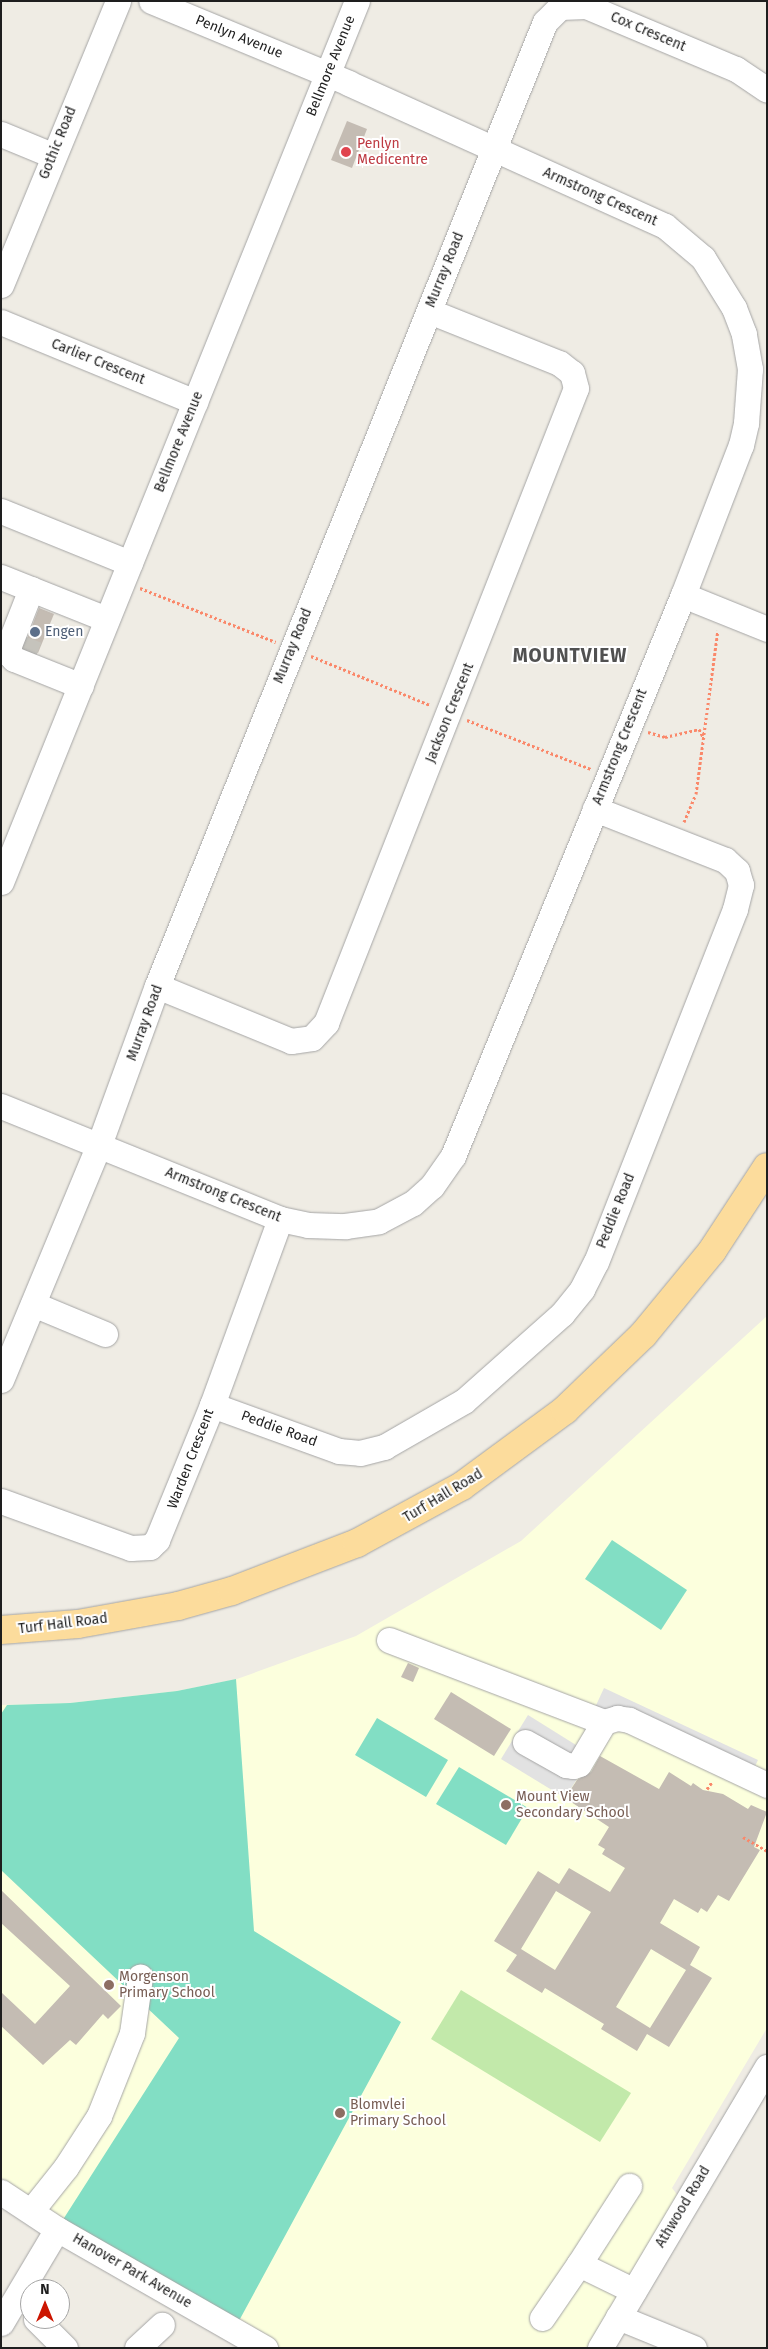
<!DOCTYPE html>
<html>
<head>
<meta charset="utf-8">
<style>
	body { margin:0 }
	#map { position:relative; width:768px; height:2349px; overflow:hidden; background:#efece4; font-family:"Fira Sans",sans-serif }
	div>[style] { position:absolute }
	.education>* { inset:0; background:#fcffdd }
	.grass>* { inset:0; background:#c2e9aa }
	.pitch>* { inset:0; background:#82dec4 }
	.parking>* { inset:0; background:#e2e2e2 }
	.building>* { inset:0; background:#c4bcb3 }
	.minor-tunnel>* { height:25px; margin-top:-12.5px; transform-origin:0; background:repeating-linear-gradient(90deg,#c5c3bc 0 25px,transparent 0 37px) }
	.path>* { height:3px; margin-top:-1.5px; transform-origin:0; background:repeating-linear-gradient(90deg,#fa886a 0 2.5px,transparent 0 5px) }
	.roads { filter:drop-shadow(0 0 1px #a5a5a5) drop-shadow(0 0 1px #a5a5a5) }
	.minor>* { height:25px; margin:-12.5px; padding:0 12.5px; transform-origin:12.5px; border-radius:12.5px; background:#fff }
	.major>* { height:28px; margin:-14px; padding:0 14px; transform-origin:14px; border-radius:14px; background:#fcdc9c }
	.dots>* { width:14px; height:14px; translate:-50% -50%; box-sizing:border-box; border:2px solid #fff; border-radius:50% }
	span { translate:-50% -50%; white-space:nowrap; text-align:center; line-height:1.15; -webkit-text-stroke:4px #fff; paint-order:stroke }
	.street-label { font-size:14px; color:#1e1e1e }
	.health-label { font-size:14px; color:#be3a42 }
	.left { translate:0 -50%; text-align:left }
	.service-label { font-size:14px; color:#4e5e75 }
	.education-label { font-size:14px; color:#785e54 }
	.district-label { font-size:19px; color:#515151; font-weight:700; letter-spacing:1px }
	.frame { position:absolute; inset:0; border:2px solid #1e1e1e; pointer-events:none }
	.north { position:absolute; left:20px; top:2279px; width:50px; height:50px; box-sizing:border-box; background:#fff; border:1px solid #a5a5a5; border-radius:50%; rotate:0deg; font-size:14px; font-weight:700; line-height:20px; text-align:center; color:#1e1e1e }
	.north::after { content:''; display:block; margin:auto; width:18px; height:22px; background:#cc1500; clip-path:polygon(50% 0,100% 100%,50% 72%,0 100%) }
</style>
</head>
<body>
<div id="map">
	<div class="education">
		<i style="clip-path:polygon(767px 1316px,767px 2028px,672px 2188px,685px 2205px,600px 2348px,265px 2348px,1px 2192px,1px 1705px,70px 1703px,177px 1691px,237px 1679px,356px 1636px,521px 1541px)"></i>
	</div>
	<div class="grass">
		<i style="clip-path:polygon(461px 1990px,631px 2093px,600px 2142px,431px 2039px)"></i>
	</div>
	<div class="pitch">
		<i style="clip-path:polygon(612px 1540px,687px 1590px,661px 1630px,585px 1579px)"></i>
		<i style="clip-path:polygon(236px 1679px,254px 1931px,401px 2022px,234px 2330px,57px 2229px,179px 2038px,1px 1870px,1px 1714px,7px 1705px,70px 1703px,177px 1691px)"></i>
		<i style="clip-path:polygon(377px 1718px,448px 1760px,426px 1797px,355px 1755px)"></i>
		<i style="clip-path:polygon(459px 1767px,528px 1808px,506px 1845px,436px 1804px)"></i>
	</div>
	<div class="parking">
		<i style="clip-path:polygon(604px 1688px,758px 1760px,746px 1785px,592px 1714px)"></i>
		<i style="clip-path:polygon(528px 1715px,592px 1755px,565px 1798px,501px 1759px)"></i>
	</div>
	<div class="building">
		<i style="clip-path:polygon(347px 121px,367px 129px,352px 168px,331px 160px)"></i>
		<i style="clip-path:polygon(39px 608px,54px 614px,38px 653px,24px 647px)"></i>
		<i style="clip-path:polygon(408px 1663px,419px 1668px,413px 1682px,401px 1677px)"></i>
		<i style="clip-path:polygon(451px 1692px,511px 1729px,494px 1756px,434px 1719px)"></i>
		<i style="clip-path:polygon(evenodd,600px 1756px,659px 1789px,669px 1772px,691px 1786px,693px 1783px,703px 1790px,723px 1794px,748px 1809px,751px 1805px,767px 1812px,754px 1847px,760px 1850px,729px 1901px,718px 1895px,707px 1912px,701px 1908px,698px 1913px,674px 1899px,660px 1923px,700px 1947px,690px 1965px,712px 1978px,669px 2047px,647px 2034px,637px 2051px,601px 2029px,604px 2024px,545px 1988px,542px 1993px,506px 1971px,517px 1955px,494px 1941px,538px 1871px,559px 1884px,569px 1868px,610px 1892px,625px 1868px,602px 1854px,605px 1849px,598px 1845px,609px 1827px,565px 1798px,577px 1780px,591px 1772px,600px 1756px,556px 1891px,591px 1912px,555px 1970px,521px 1949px,556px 1891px,600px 1756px,651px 1949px,686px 1970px,650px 2028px,616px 2007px,651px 1949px)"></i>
		<i style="clip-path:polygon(1px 1890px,121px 2006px,108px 2019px,103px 2014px,76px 2045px,70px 2040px,43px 2065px,1px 2026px,1px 1992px,35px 2024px,70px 1986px,1px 1923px)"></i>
	</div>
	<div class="minor-tunnel">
		<i style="left:19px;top:647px;width:19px;rotate:21deg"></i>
	</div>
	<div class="path">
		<i style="left:140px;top:588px;width:146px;rotate:21.7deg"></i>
		<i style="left:311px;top:656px;width:129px;rotate:22.4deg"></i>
		<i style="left:467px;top:720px;width:133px;rotate:21.6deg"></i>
		<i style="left:648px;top:732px;width:18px;rotate:16deg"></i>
		<i style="left:665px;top:737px;width:35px;rotate:-13deg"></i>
		<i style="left:699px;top:729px;width:11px;rotate:63deg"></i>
		<i style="left:684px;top:822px;width:30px;rotate:-67deg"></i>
		<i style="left:696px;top:794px;width:165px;rotate:-82.4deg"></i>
		<i style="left:707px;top:1789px;width:9px;rotate:-54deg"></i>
		<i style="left:743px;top:1837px;width:28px;rotate:30deg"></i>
	</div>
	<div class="roads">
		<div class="minor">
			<i style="left:1px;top:134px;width:55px;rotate:22.4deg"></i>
			<i style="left:1px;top:285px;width:307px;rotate:-67.6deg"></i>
			<i style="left:1px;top:322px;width:210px;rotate:22.4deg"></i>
			<i style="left:1px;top:511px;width:139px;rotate:22deg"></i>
			<i style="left:1px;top:577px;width:113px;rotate:21.8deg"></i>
			<i style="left:31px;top:589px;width:60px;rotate:111.4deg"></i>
			<i style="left:9px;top:645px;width:9px;rotate:90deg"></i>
			<i style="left:9px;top:654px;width:7px;rotate:45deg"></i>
			<i style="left:14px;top:659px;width:72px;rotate:21.9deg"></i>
			<i style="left:683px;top:595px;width:91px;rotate:22deg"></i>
			<i style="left:1px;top:882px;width:950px;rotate:-68deg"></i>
			<i style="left:157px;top:986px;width:145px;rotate:22.3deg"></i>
			<i style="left:291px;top:1041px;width:21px;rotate:-8deg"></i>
			<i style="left:312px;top:1038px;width:21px;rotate:-47deg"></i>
			<i style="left:326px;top:1023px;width:682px;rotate:-68.51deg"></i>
			<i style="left:576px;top:388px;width:16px;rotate:-105deg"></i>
			<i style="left:572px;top:373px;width:16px;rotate:-142deg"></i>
			<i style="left:559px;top:363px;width:140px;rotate:-158.2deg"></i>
			<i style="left:1px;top:1106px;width:301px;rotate:22deg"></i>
			<i style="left:280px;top:1219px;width:29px;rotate:12deg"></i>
			<i style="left:308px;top:1225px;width:37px;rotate:2deg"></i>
			<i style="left:345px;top:1226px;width:34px;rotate:-8deg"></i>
			<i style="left:379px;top:1221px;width:38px;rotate:-28deg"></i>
			<i style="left:413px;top:1203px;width:25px;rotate:-42deg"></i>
			<i style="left:432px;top:1186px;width:37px;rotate:-55deg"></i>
			<i style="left:453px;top:1156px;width:606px;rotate:-67.71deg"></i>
			<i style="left:683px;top:595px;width:161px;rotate:-68.9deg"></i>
			<i style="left:741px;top:445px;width:23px;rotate:-77deg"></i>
			<i style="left:746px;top:423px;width:54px;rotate:-85.8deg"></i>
			<i style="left:750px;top:369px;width:36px;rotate:-100deg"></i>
			<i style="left:744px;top:334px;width:28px;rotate:-111deg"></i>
			<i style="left:734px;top:308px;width:59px;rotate:-121.8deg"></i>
			<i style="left:703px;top:258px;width:50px;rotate:-139.9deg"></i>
			<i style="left:665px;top:226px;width:347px;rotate:-155.7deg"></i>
			<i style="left:349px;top:83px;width:214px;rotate:-157.5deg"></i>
			<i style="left:33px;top:1304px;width:78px;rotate:22.6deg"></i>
			<i style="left:1px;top:1380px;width:255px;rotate:-67.4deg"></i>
			<i style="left:99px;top:1145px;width:169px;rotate:-70deg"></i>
			<i style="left:157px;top:986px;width:1039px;rotate:-68.08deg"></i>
			<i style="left:545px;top:22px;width:21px;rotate:-45deg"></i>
			<i style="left:560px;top:7px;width:26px;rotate:-2deg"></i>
			<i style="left:586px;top:6px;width:163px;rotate:22.8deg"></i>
			<i style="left:736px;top:69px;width:37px;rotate:34deg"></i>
			<i style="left:212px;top:1405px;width:135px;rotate:19.9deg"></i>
			<i style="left:339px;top:1451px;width:21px;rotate:5deg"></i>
			<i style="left:360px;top:1453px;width:25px;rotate:-14deg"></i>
			<i style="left:384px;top:1447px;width:92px;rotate:-29.9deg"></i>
			<i style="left:464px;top:1401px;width:131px;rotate:-41.6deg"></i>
			<i style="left:562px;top:1314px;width:32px;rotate:-51deg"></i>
			<i style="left:582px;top:1289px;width:30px;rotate:-63deg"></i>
			<i style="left:596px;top:1262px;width:379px;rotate:-68.5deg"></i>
			<i style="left:735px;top:909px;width:25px;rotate:-76deg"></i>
			<i style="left:741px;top:885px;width:15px;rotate:-106deg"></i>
			<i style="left:737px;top:871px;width:16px;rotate:-137deg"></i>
			<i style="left:725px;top:860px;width:140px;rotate:-158.6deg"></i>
			<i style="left:1px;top:1501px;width:138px;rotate:19.9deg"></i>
			<i style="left:131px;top:1548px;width:19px;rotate:-3deg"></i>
			<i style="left:150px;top:1547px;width:10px;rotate:-45deg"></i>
			<i style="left:157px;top:1540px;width:146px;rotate:-67.8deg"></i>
			<i style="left:212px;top:1405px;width:198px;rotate:-69.9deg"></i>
			<i style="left:389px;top:1640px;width:230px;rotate:20.9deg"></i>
			<i style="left:525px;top:1742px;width:47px;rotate:29.3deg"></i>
			<i style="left:566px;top:1765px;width:7px;rotate:8deg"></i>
			<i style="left:573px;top:1766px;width:6px;rotate:-18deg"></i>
			<i style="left:579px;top:1764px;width:49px;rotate:-59.2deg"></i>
			<i style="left:604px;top:1722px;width:14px;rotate:-17deg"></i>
			<i style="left:617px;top:1718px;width:12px;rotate:9deg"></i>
			<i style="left:629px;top:1720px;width:153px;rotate:25.2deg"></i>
			<i style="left:1px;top:2192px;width:67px;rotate:33.5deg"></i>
			<i style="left:57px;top:2229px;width:240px;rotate:29.8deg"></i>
			<i style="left:31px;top:2211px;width:56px;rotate:-51.5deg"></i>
			<i style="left:66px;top:2167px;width:61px;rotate:-57.1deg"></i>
			<i style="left:99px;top:2116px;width:89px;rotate:-68.3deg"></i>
			<i style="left:132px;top:2033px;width:57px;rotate:-81.9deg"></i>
			<i style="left:579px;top:2264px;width:93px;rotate:-57.3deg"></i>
			<i style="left:618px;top:2317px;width:82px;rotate:22.2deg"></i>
			<i style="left:542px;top:2318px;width:65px;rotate:-55.6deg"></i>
			<i style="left:579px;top:2264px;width:61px;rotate:26.1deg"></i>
			<i style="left:36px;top:2319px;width:41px;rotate:45deg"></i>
			<i style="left:1px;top:2323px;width:109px;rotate:-59.2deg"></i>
			<i style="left:137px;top:2348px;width:34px;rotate:-43deg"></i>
			<i style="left:600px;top:2348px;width:327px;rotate:-59.3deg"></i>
		</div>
		<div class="major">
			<i style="left:1px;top:1630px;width:77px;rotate:-4.5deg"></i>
			<i style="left:78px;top:1624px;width:102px;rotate:-10.2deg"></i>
			<i style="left:178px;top:1606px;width:56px;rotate:-15.5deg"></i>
			<i style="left:232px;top:1591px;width:134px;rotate:-21deg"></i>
			<i style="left:357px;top:1543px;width:119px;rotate:-28.5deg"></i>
			<i style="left:462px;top:1486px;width:128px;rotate:-36.4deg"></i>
			<i style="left:565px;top:1410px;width:108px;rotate:-43.9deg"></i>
			<i style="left:643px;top:1335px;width:109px;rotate:-50.6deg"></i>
			<i style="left:712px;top:1251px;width:100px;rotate:-56.8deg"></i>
		</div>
	</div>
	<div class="dots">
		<i style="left:346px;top:152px;background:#e0444e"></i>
		<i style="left:35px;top:632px;background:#5c6f8a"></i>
		<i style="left:506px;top:1805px;background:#8d6e63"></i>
		<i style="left:109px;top:1985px;background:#8d6e63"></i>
		<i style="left:340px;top:2113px;background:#8d6e63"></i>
	</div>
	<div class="street-label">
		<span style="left:648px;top:32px;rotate:23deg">Cox Crescent</span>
		<span style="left:239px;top:37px;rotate:22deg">Penlyn Avenue</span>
		<span style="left:331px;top:66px;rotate:-68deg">Bellmore Avenue</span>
		<span style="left:58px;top:143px;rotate:-68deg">Gothic Road</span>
		<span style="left:600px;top:197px;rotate:24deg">Armstrong Crescent</span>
		<span style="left:445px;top:270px;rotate:-68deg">Murray Road</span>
		<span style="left:98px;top:362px;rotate:22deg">Carlier Crescent</span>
		<span style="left:179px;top:442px;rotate:-68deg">Bellmore Avenue</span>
		<span style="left:293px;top:646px;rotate:-68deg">Murray Road</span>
		<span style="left:450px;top:713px;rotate:-68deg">Jackson Crescent</span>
		<span style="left:620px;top:747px;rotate:-68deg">Armstrong Crescent</span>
		<span style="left:145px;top:1023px;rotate:-70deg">Murray Road</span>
		<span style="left:223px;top:1195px;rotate:22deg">Armstrong Crescent</span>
		<span style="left:616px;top:1211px;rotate:-68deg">Peddie Road</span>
		<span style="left:279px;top:1429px;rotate:20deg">Peddie Road</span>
		<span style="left:191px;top:1459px;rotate:-69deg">Warden Crescent</span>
		<span style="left:443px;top:1496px;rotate:-31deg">Turf Hall Road</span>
		<span style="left:63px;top:1624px;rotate:-7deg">Turf Hall Road</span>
		<span style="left:683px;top:2207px;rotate:-59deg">Athwood Road</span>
		<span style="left:132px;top:2271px;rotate:30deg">Hanover Park Avenue</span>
	</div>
	<div class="health-label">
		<span class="left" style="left:357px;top:152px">Penlyn<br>Medicentre</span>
	</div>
	<div class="service-label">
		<span class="left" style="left:45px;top:632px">Engen</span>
	</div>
	<div class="education-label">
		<span class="left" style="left:516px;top:1805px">Mount View<br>Secondary School</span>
		<span class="left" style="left:119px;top:1985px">Morgenson<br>Primary School</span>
		<span class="left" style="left:350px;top:2113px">Blomvlei<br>Primary School</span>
	</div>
	<div class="district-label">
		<span style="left:570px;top:656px">MOUNTVIEW</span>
	</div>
	<div class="frame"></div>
	<div class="north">N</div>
</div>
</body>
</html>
